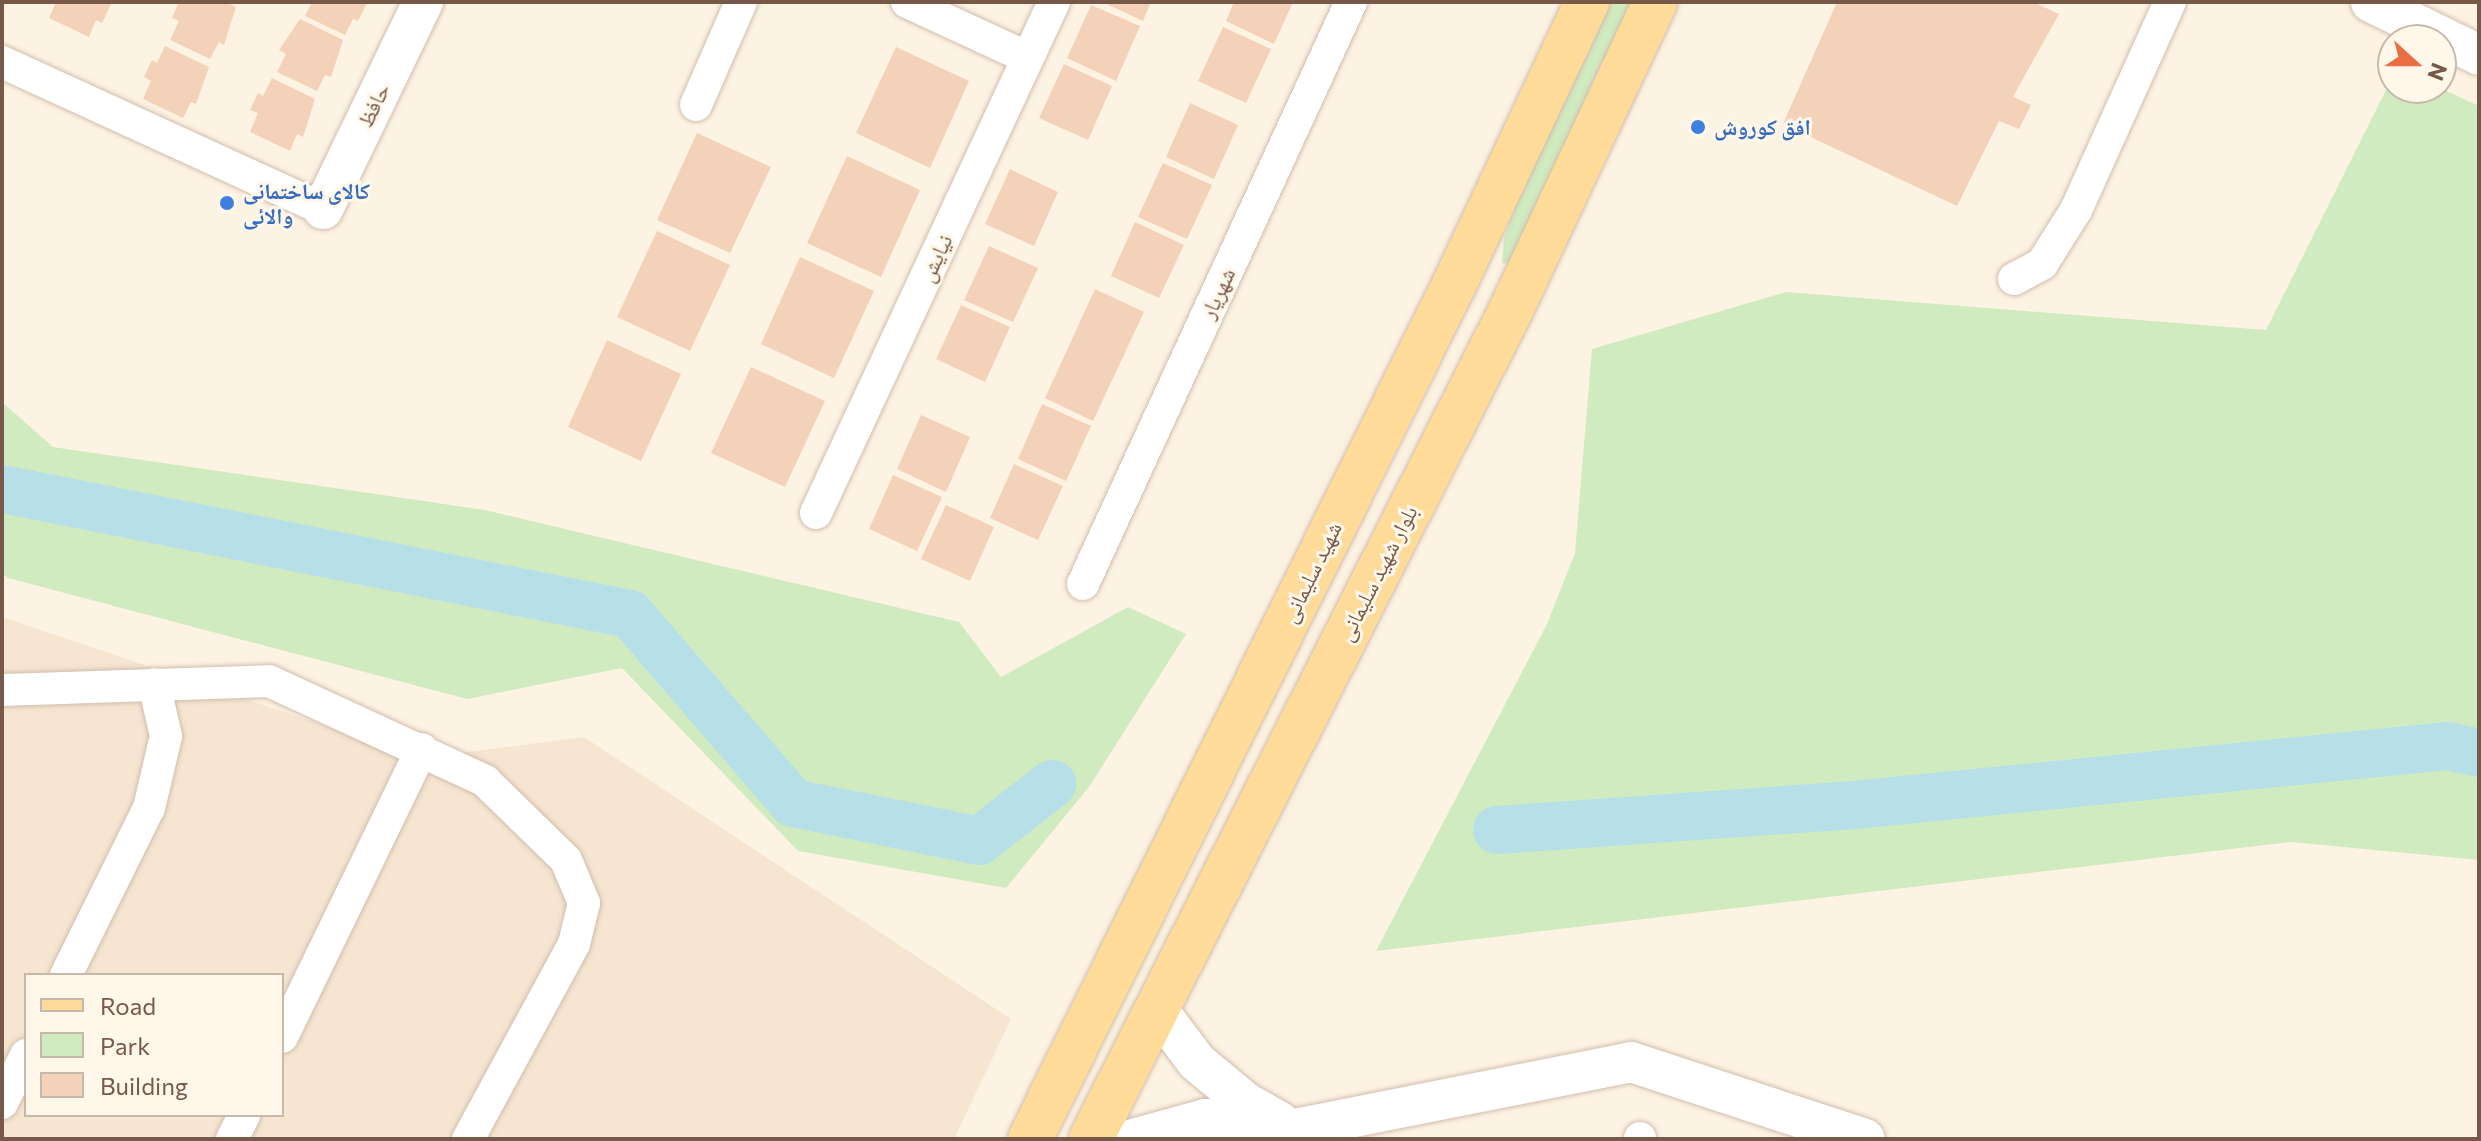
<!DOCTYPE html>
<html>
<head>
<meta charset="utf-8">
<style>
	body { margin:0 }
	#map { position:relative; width:2481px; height:1141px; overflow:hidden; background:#fdf3e3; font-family:Commissioner,"Noto Naskh Arabic",sans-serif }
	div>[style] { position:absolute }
	.residential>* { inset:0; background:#f5e5d1 }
	.green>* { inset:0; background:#d1ebc1 }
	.river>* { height:48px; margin:-24px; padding:0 24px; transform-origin:24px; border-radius:24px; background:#b7dfe7 }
	.building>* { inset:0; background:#f3d2b9 }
	.roads { filter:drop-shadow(0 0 2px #d1bdac) drop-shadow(0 0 2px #d1bdac) }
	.minor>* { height:32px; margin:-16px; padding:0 16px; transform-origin:16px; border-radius:16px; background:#fff }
	.tertiary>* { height:40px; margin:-20px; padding:0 20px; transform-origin:20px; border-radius:20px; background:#fff }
	.primary>* { height:44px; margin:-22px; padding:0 22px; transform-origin:22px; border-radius:22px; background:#fedb99 }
	.dots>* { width:22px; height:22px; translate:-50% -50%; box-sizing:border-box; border:4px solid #fff7ea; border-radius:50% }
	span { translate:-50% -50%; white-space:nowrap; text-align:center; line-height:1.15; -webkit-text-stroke:6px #fff7ea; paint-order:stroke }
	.street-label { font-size:22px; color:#765948 }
	.shop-label { font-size:22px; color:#366cbe; font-weight:700 }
	.left { translate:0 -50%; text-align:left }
	.frame { position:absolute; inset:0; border:4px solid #765948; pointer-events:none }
	.legend { position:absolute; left:24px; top:973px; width:260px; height:144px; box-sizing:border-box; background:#fff7ea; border:2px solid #c8b8a9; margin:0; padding:10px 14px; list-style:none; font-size:24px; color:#765948 }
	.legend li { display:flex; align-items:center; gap:16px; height:40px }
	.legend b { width:40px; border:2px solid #c8b8a9 }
	.north { position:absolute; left:2377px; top:24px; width:80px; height:80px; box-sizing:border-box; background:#fff7ea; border:2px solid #c8b8a9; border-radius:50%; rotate:111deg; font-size:22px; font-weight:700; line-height:32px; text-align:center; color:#765948 }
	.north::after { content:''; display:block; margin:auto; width:28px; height:36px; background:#eb6d44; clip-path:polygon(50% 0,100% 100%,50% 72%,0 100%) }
</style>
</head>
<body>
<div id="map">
	<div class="residential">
		<i style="clip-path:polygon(evenodd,2px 617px,421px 758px,584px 737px,1011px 1019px,954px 1139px,2px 1139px,2px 617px,26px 975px,282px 975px,282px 1115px,26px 1115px,26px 975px)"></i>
	</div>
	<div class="green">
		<i style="clip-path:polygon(1608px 2px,1635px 2px,1513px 264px,1502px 263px,1504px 238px,1524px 183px)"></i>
		<i style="clip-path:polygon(2393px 76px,2393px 88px,2440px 88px,2479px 106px,2479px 860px,2291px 842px,1376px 951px,1547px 624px,1575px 553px,1592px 349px,1786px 292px,2266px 330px)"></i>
		<i style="clip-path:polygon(2px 402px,53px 447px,485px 510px,959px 622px,1001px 677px,1128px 607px,1186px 634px,1089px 787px,1006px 888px,798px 851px,622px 668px,467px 699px,8px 578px,2px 573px)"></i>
	</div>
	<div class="river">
		<i style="left:2px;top:489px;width:640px;rotate:11.26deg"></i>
		<i style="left:630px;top:614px;width:250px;rotate:49.2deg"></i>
		<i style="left:793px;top:803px;width:190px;rotate:11.5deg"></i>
		<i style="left:979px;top:841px;width:93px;rotate:-38deg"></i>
		<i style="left:1497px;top:830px;width:348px;rotate:-4deg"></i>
		<i style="left:1844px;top:806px;width:606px;rotate:-5.68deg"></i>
		<i style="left:2447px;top:746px;width:33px;rotate:12deg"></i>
	</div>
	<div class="building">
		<i style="clip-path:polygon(56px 2px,106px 2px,111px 4px,102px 23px,96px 20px,89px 37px,49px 18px)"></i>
		<i style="clip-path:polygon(179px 2px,226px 2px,236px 7px,224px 45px,219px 42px,210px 59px,170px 40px,179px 21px,172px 18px)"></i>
		<i style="clip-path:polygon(312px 2px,365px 2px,367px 3px,358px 21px,353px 19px,345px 35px,305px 16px)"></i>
		<i style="clip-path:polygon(1102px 2px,1151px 2px,1143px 21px)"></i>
		<i style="clip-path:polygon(1234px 2px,1293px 2px,1274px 44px,1226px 21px)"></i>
		<i style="clip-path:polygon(1837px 2px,2033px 2px,2059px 14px,2013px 97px,2031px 105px,2019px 129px,1999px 121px,1957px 206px,1783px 124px)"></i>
		<i style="clip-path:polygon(1091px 5px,1140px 26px,1116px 81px,1067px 58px)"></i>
		<i style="clip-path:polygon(300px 19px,343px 40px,331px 77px,325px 75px,317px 91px,277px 72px,286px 54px,279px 50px)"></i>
		<i style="clip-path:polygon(1223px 27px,1271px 49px,1246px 103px,1198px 81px)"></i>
		<i style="clip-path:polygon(165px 46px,209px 67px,196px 104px,191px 102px,183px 118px,143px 99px,151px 81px,144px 77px,152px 60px,157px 63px)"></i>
		<i style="clip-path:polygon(896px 47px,969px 81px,930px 168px,856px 133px)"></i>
		<i style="clip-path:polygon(1064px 64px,1112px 86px,1088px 140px,1039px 118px)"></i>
		<i style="clip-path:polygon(272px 78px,315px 99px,303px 137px,297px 134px,290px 151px,250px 132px,258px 113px,250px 110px,258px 93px,263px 96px)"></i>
		<i style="clip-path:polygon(1190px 103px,1238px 125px,1214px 179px,1166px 157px)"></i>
		<i style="clip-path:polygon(697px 133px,771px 167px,730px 253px,657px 220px)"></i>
		<i style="clip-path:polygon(847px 156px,920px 190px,881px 277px,807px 243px)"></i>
		<i style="clip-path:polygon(1163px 163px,1212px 185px,1187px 239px,1138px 217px)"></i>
		<i style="clip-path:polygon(1010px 169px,1058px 192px,1034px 246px,985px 224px)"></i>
		<i style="clip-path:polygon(1135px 222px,1184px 245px,1159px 298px,1111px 276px)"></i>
		<i style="clip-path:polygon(657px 231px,730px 265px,690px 351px,617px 317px)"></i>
		<i style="clip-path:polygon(989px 246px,1038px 268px,1013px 322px,964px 300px)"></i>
		<i style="clip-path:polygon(800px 257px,874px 291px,834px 378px,761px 344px)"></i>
		<i style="clip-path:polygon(1095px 289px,1144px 312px,1093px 421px,1045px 398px)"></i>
		<i style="clip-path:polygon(961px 305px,1010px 327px,985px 382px,936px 359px)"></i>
		<i style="clip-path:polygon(607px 340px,681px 374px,641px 461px,568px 427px)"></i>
		<i style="clip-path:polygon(751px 367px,825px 401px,785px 487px,711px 453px)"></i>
		<i style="clip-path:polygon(1042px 404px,1091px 426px,1066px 481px,1018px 459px)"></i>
		<i style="clip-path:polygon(921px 415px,970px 437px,946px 492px,897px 469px)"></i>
		<i style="clip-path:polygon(1014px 464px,1063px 486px,1038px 540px,990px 518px)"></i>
		<i style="clip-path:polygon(893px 475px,942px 497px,917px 551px,869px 529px)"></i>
		<i style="clip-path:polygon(946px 505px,994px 527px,970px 581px,921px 559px)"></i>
	</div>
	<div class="roads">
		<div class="minor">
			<i style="left:907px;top:2px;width:133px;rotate:24.8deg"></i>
			<i style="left:2px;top:62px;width:353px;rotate:24.6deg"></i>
			<i style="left:696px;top:105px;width:112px;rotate:-66.4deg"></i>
			<i style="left:2014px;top:279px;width:32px;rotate:-28deg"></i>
			<i style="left:2042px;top:264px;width:64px;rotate:-57.8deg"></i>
			<i style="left:2076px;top:210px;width:228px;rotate:-65.7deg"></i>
			<i style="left:816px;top:513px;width:564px;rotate:-65.03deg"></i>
			<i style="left:1083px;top:584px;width:641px;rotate:-65.27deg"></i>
			<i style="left:2px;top:690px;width:267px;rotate:-1.9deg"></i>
			<i style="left:269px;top:681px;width:238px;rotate:24.8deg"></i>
			<i style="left:485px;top:781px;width:113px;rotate:44.3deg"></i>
			<i style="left:566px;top:860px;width:47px;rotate:67.3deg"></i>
			<i style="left:584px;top:903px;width:42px;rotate:103.7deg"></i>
			<i style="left:574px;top:944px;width:222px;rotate:118.5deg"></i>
			<i style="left:66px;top:975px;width:186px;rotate:-63.6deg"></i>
			<i style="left:149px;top:808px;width:74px;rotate:-76.7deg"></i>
			<i style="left:166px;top:736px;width:53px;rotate:-103deg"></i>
			<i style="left:282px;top:1037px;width:320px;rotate:-64.1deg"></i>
			<i style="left:2px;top:1103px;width:54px;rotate:-63.4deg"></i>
			<i style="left:232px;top:1139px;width:27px;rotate:-63deg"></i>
			<i style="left:1640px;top:1139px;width:1px;rotate:-90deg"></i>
		</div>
		<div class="tertiary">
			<i style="left:2371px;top:2px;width:120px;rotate:26.1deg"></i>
			<i style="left:323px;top:209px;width:230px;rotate:-64.2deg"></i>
			<i style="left:1157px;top:1009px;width:66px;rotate:53deg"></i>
			<i style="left:1197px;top:1062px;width:62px;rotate:39.8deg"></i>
			<i style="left:1245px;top:1102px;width:40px;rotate:29.7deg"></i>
			<i style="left:1133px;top:1139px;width:75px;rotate:-15.5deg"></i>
			<i style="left:1205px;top:1119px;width:90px;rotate:6.4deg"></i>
			<i style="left:1294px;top:1129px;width:344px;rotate:-11.2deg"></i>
			<i style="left:1631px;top:1062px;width:246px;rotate:18.2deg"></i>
		</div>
		<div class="primary">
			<i style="left:1030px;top:1139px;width:953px;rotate:-63.6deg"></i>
			<i style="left:1454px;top:285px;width:313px;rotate:-64.8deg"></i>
			<i style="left:1091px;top:1139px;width:927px;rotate:-63.13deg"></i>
			<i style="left:1510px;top:312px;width:342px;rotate:-64.9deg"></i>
		</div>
	</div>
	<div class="dots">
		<i style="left:1698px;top:127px;background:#3f7fe0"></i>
		<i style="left:227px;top:203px;background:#3f7fe0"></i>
	</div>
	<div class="street-label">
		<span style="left:373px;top:105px;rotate:-64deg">حافظ</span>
		<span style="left:935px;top:258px;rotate:-65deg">نیایش</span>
		<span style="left:1217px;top:293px;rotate:-65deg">شهریار</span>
		<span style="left:1311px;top:572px;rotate:-64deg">شهید سلیمانی</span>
		<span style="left:1377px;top:573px;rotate:-63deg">بلوار شهید سلیمانی</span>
	</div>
	<div class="shop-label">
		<span class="left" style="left:1714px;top:127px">افق کوروش</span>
		<span class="left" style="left:243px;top:203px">کالای ساختمانی<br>والائی</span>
	</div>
	<div class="frame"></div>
	<ul class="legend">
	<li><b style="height:10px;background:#fedb99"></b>Road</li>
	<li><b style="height:22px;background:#d1ebc1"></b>Park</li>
	<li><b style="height:22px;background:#f3d2b9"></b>Building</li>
	</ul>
	<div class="north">N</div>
</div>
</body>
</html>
